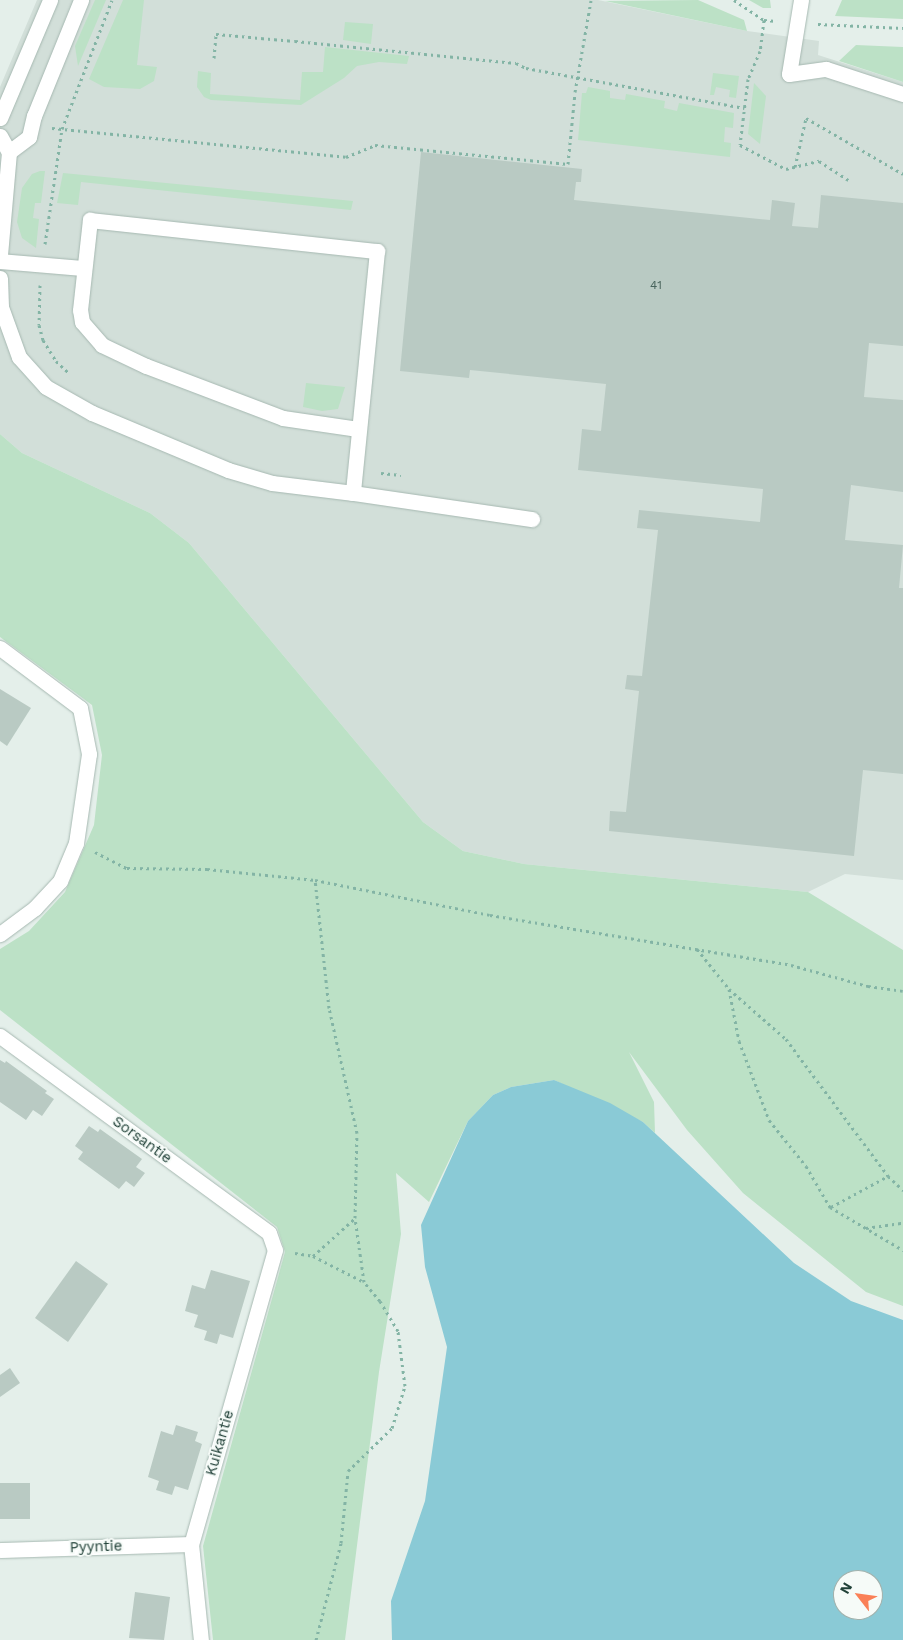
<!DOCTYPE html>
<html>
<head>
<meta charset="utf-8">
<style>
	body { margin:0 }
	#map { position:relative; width:903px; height:1640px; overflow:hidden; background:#e4efea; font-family:"Work Sans",sans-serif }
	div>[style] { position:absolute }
	.built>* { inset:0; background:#d2dfd9 }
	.green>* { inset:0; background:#bce1c6 }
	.water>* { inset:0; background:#8acad6 }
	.building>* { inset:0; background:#b9cac3 }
	.path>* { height:3px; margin-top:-1.5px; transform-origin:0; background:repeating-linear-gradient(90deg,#83b4a5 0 2.5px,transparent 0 6.5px) }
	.roads { filter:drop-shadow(0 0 1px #a6b8b1) drop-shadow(0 0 1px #a6b8b1) }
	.service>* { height:15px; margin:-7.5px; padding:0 7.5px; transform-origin:7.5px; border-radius:7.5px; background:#fff }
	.minor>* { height:15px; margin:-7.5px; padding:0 7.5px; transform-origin:7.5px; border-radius:7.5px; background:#fff }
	span { translate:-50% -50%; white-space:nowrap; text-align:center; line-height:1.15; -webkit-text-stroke:4px #f6fbf8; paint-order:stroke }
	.number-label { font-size:12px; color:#48645c }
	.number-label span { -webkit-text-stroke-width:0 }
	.street-label { font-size:15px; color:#224239 }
	.north { position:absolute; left:833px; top:1570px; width:50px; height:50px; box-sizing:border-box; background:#f6fbf8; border:1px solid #a1b1ac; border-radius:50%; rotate:300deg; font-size:14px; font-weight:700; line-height:20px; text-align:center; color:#224239 }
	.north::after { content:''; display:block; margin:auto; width:18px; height:22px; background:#fa8057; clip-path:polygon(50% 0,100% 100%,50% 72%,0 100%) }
</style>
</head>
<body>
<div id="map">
	<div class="built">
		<i style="clip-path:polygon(37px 0,598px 0,747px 31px,819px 41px,818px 55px,903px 82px,903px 880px,845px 874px,808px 892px,524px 864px,463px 851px,423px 822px,189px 543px,150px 513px,22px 453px,0 434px,0 87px)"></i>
	</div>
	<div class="green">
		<i style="clip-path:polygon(95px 0,106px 0,78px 66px,75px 46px)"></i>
		<i style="clip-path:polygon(123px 0,144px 0,137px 65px,157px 67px,154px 81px,140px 89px,104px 87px,89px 79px)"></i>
		<i style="clip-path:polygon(698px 0,744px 20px,747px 31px,605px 1px)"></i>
		<i style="clip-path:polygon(749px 0,770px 0,771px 8px,763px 8px)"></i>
		<i style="clip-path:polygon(842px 0,903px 0,903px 19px,835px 16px)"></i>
		<i style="clip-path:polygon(345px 22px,373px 24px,371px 44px,343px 40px)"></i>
		<i style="clip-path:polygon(856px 45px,903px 47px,903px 82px,839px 61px)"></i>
		<i style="clip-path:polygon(325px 47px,409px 56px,407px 64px,379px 62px,357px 66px,344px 78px,301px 105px,211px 100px,204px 97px,197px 87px,198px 71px,211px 73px,210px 94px,300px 100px,302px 72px,323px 72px)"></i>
		<i style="clip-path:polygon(713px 73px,739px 76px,736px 98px,729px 97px,730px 90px,716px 87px,714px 95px,710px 95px)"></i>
		<i style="clip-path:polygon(754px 83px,766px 96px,760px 144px,748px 134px)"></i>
		<i style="clip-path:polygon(588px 87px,610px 91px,610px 98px,625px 100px,626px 94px,665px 101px,664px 108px,677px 111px,679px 103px,734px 113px,733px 128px,725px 127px,724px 142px,731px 143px,730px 157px,578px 140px,582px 93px,586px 93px)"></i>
		<i style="clip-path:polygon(40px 171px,45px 171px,41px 203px,35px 203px,33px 218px,39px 219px,36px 248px,22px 238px,17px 222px,22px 188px,32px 174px)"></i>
		<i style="clip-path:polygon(63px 173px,353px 201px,351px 210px,81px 182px,78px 205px,57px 203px)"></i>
		<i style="clip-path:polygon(306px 383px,345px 387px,338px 409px,322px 411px,303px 407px)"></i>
		<i style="clip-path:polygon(0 434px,22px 453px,150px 513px,189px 543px,423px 822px,463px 851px,524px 864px,808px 892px,903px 950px,903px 1306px,866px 1292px,743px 1193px,687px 1130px,629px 1052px,654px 1102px,655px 1133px,643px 1122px,554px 1080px,511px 1087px,493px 1095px,468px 1121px,429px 1202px,396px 1173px,401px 1234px,379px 1372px,345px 1640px,213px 1640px,203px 1546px,285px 1252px,277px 1227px,0 1010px,0 949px,29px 931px,65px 892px,94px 825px,102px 755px,92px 705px,0 637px)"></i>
	</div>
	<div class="water">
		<i style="clip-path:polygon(evenodd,554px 1080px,610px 1103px,643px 1122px,794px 1263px,851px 1301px,903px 1320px,903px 1640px,392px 1640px,391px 1601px,425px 1501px,447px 1347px,425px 1267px,421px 1225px,468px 1121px,493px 1095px,511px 1087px,554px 1080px,843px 1580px,873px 1580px,873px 1610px,843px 1610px,843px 1580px)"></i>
	</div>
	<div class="building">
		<i style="clip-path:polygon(421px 152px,582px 169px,581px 182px,576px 182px,574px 200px,770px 220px,772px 200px,795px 203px,792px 226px,818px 228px,821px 195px,903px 203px,903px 346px,869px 343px,864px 397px,903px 400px,903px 492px,851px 485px,845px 540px,903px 545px,899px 588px,903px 588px,903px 774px,863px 770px,854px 856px,609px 831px,610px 811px,626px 812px,639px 691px,625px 689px,627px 675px,642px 676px,658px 530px,637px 528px,639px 510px,760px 522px,763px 489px,578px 470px,582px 429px,601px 431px,606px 384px,470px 370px,469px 378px,400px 371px)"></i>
		<i style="clip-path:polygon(0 689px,31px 708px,7px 746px,0 741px)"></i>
		<i style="clip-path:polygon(0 1060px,5px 1063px,6px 1061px,47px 1091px,45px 1093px,54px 1099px,42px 1116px,33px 1110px,26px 1120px,0 1102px)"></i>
		<i style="clip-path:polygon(89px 1126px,98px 1132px,100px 1129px,142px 1159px,136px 1167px,145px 1173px,134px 1187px,126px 1181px,119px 1189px,78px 1159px,83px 1152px,75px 1146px)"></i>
		<i style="clip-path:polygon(76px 1261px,108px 1284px,68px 1342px,35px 1318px)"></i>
		<i style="clip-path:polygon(211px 1270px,250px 1281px,233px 1338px,220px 1334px,217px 1344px,204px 1340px,207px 1331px,194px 1327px,198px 1315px,185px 1311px,192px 1285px,205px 1289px)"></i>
		<i style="clip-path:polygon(10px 1368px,20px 1383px,0 1397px,0 1375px)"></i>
		<i style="clip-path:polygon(176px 1425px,198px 1432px,195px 1441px,202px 1444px,188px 1490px,175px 1486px,172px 1495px,156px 1490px,159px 1481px,148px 1477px,161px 1431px,173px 1435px)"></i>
		<i style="clip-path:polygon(0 1483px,30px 1483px,30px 1519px,0 1519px)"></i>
		<i style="clip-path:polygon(135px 1592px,170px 1597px,164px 1640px,129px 1638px)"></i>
	</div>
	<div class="path">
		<i style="left:734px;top:0;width:36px;rotate:34deg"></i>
		<i style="left:764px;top:20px;width:13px;rotate:4deg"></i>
		<i style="left:764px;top:20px;width:31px;rotate:97deg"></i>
		<i style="left:760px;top:51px;width:30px;rotate:113deg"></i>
		<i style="left:748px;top:79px;width:66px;rotate:96.9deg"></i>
		<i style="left:740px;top:145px;width:52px;rotate:27.6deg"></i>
		<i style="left:786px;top:169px;width:34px;rotate:-14deg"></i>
		<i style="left:819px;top:161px;width:35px;rotate:33deg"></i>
		<i style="left:818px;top:24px;width:85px;rotate:2.7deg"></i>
		<i style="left:214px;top:58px;width:24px;rotate:-85deg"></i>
		<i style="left:216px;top:34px;width:79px;rotate:5.1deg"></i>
		<i style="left:295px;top:41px;width:222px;rotate:5.7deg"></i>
		<i style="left:516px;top:63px;width:11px;rotate:27deg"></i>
		<i style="left:526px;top:68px;width:222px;rotate:10.4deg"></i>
		<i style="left:52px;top:128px;width:295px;rotate:5.6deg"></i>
		<i style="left:346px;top:157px;width:31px;rotate:-22deg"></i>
		<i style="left:375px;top:145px;width:194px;rotate:5.6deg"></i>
		<i style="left:568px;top:164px;width:72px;rotate:-84.4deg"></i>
		<i style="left:575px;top:92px;width:93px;rotate:-80.1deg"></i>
		<i style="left:795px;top:167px;width:50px;rotate:-77.3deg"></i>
		<i style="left:806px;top:118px;width:112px;rotate:30deg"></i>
		<i style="left:45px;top:244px;width:116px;rotate:-81.6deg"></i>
		<i style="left:62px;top:129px;width:138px;rotate:-68.8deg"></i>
		<i style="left:40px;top:285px;width:40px;rotate:91.4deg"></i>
		<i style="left:39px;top:325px;width:16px;rotate:75deg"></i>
		<i style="left:43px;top:340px;width:25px;rotate:58deg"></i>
		<i style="left:56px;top:361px;width:18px;rotate:43deg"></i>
		<i style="left:381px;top:473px;width:20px;rotate:6deg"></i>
		<i style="left:95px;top:852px;width:36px;rotate:27deg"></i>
		<i style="left:127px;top:868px;width:80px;rotate:0.7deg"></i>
		<i style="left:207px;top:869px;width:109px;rotate:5.8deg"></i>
		<i style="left:315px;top:880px;width:178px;rotate:11.3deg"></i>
		<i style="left:490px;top:915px;width:305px;rotate:9.4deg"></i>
		<i style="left:791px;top:965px;width:80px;rotate:15.3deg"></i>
		<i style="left:868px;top:986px;width:35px;rotate:8deg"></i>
		<i style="left:697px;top:949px;width:51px;rotate:51.3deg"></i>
		<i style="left:729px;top:989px;width:76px;rotate:41.3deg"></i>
		<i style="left:786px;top:1039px;width:171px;rotate:53.3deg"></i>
		<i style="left:888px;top:1176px;width:21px;rotate:43deg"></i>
		<i style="left:729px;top:989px;width:53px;rotate:79.1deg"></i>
		<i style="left:739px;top:1041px;width:85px;rotate:69.2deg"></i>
		<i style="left:769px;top:1120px;width:59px;rotate:51.2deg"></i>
		<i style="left:806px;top:1166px;width:48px;rotate:59.7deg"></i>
		<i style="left:830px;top:1207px;width:85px;rotate:30.5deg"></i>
		<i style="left:831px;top:1207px;width:65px;rotate:-28.5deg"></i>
		<i style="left:866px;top:1228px;width:37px;rotate:-8deg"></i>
		<i style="left:295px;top:1253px;width:18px;rotate:9deg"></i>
		<i style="left:313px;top:1256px;width:57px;rotate:27deg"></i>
		<i style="left:364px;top:1282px;width:65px;rotate:-98deg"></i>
		<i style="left:355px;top:1218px;width:85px;rotate:-88.7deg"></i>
		<i style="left:357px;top:1133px;width:128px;rotate:-102.6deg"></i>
		<i style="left:329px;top:1008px;width:129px;rotate:-96.2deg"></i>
		<i style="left:313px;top:1256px;width:57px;rotate:-42.1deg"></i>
		<i style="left:316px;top:1640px;width:100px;rotate:-75.5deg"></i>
		<i style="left:341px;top:1543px;width:72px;rotate:-84.4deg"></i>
		<i style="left:348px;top:1471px;width:62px;rotate:-44.3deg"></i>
		<i style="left:392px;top:1428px;width:44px;rotate:-72.8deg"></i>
		<i style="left:405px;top:1386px;width:55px;rotate:-97.3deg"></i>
		<i style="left:398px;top:1331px;width:35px;rotate:-121deg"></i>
		<i style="left:380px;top:1301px;width:25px;rotate:-130deg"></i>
	</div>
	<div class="roads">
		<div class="service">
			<i style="left:801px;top:0;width:75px;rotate:99.2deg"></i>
			<i style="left:789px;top:74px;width:37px;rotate:-8deg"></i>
			<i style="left:826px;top:69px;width:81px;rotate:18deg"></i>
			<i style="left:0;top:261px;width:84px;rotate:4.8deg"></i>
			<i style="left:358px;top:429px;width:76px;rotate:-171.7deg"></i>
			<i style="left:283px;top:418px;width:147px;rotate:-159.2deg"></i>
			<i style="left:146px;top:366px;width:49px;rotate:-154.5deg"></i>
			<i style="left:102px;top:345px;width:30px;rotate:-131deg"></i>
			<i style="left:82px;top:322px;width:12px;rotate:-99deg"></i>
			<i style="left:80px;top:310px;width:91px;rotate:-83.7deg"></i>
			<i style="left:90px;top:220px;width:289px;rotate:6.2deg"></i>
			<i style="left:377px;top:251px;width:243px;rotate:95.7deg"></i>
			<i style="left:353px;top:493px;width:181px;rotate:8.3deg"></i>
		</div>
		<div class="minor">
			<i style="left:0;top:118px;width:128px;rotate:-67deg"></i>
			<i style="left:0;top:136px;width:18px;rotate:61deg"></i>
			<i style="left:9px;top:152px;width:103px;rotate:95deg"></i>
			<i style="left:9px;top:152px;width:25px;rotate:-37deg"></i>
			<i style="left:29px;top:137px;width:22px;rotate:-77deg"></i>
			<i style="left:34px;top:116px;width:125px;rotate:-67.9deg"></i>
			<i style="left:0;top:278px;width:29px;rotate:88deg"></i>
			<i style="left:1px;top:307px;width:53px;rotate:70.2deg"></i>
			<i style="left:19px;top:357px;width:40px;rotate:48deg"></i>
			<i style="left:46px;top:387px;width:53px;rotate:29.5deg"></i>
			<i style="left:92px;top:413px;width:147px;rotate:22.7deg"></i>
			<i style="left:228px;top:470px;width:46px;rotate:16.5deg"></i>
			<i style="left:272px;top:483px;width:82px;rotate:7deg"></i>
			<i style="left:0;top:648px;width:100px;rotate:36.9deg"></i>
			<i style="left:80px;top:708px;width:47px;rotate:78.9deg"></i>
			<i style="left:89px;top:754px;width:90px;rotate:98.3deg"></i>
			<i style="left:76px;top:843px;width:41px;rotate:112.8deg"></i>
			<i style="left:60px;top:881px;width:37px;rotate:133deg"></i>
			<i style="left:35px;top:908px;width:44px;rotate:143.4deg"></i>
			<i style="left:0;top:1036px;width:333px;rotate:36.2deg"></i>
			<i style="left:269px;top:1233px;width:18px;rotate:71deg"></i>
			<i style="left:275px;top:1250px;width:306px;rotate:105.9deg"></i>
			<i style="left:191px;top:1544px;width:97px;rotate:84.1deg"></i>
			<i style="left:0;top:1550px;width:191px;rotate:-1.8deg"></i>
		</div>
	</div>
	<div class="number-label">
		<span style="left:656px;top:286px">41</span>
	</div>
	<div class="street-label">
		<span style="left:142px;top:1140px;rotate:36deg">Sorsantie</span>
		<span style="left:220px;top:1443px;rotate:-74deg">Kuikantie</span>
		<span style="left:96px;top:1547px;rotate:-2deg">Pyyntie</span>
	</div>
	<div class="north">N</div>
</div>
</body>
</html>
